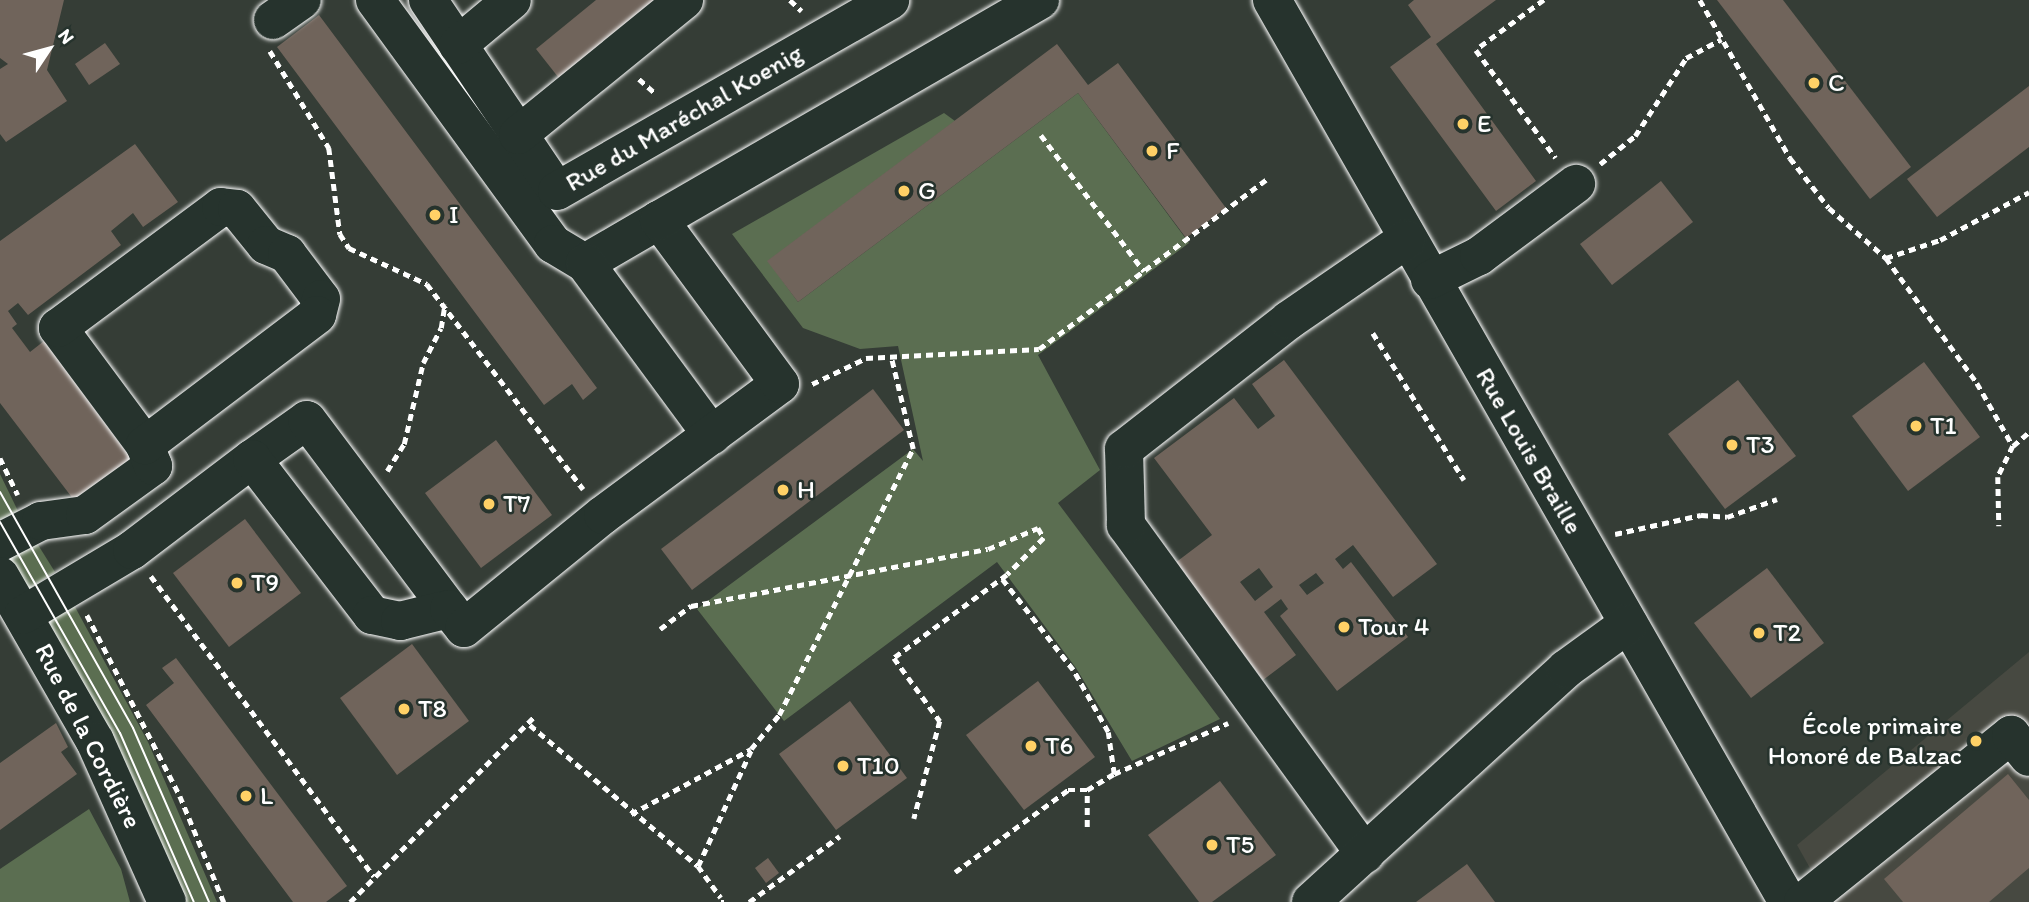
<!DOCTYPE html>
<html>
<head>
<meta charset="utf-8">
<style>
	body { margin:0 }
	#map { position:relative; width:2029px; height:902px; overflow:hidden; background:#353d36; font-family:Itim,sans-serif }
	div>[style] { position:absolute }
	.built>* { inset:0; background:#474941 }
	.green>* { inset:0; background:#5b6e51 }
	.building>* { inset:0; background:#70645b }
	.path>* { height:4.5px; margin-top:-2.25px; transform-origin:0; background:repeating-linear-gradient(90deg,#fff 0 7px,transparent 0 12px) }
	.roads { filter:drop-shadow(0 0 2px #fff) drop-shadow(0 0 2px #fff) }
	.minor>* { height:38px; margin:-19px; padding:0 19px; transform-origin:19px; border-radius:19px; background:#26332d }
	.tram>* { height:2px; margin:-1px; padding:0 1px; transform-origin:1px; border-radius:1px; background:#fff }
	.dots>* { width:19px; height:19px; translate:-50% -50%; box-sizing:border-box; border:4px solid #26332d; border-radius:50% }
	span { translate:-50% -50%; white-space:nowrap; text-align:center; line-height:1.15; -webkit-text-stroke:5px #26332d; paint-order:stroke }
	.poi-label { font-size:26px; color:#fff }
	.left { translate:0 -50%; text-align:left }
	.right { translate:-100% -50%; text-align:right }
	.street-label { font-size:26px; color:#fff }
	.north { position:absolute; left:14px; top:14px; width:70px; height:70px; -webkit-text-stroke:5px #26332d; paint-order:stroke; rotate:54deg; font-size:19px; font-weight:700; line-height:28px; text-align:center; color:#fff }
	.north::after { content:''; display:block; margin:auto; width:24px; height:32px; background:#fff; clip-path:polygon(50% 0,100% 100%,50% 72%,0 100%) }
</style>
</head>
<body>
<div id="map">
	<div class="built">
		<i style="clip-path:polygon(2029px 652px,2029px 902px,1829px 902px,1797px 845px)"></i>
	</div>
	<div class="green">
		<i style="clip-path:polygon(1078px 93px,1189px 243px,1038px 355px,1100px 470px,1058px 503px,1220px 719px,1132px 761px,1076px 668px,997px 562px,784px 721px,697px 609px,913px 449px,923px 461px,898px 346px,860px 349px,803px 328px,732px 234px,944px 113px,955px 121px,768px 261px,798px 302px)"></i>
		<i style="clip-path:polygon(0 474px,18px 511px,0 522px)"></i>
		<i style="clip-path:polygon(35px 540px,55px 572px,27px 590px,6px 557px)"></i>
		<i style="clip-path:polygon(74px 605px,148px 742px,217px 902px,183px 902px,125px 766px,48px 620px)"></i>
		<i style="clip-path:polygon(89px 809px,121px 869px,130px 902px,0 902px,0 869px)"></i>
	</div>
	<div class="building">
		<i style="clip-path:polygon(0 0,64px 0,47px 70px,67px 101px,6px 142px,0 134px,0 69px,8px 64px,0 58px)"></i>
		<i style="clip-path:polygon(596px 0,663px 0,562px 82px,536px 49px)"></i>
		<i style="clip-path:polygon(1414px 0,1496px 0,1436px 44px,1536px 181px,1496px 211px,1390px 67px,1431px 37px,1408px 5px)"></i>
		<i style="clip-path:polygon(1717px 0,1783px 0,1911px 167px,1870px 199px)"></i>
		<i style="clip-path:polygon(319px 15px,597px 388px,583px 400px,572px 384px,544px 405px,277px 47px)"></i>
		<i style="clip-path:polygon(105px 43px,120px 64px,89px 85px,75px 64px)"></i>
		<i style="clip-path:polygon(1057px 44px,1088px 85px,1118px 63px,1226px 208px,1186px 238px,1078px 93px,798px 302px,767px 261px)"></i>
		<i style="clip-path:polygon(2029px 86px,2029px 147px,1937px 217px,1907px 179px)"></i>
		<i style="clip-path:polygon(135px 144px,178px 202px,143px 227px,133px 213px,111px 231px,121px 245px,28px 315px,18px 303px,8px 311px,17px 324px,12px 328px,30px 352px,44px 341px,137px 467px,80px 508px,0 403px,0 241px)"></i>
		<i style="clip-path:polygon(1661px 181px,1693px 222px,1612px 285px,1580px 244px)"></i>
		<i style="clip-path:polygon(evenodd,1284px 360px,1437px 564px,1393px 597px,1353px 545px,1335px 559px,1343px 569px,1351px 562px,1408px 637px,1337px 691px,1280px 616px,1288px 609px,1281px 599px,1264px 612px,1296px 655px,1263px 680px,1175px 563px,1212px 535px,1154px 458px,1234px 398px,1258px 429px,1275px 416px,1252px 384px,1284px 360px,1259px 568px,1273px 587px,1255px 601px,1240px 582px,1259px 568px,1284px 360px,1316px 573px,1324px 583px,1307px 595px,1299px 585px,1316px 573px)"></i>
		<i style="clip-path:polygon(1924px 362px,1980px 437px,1908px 491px,1852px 416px)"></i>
		<i style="clip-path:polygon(1738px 380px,1796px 456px,1725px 509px,1668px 434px)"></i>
		<i style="clip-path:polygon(873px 389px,904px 430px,692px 590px,661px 549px)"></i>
		<i style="clip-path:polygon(496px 440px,552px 515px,481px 568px,425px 493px)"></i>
		<i style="clip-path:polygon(245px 519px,301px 593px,229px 647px,173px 573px)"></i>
		<i style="clip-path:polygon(1767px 568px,1824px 643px,1751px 698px,1694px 623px)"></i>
		<i style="clip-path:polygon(412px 644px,469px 721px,397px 775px,340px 698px)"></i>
		<i style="clip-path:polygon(176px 658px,347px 886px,326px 902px,293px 902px,146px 705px,174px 683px,162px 668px)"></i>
		<i style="clip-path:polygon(1038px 681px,1095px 757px,1024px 810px,966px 735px)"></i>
		<i style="clip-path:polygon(850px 701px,907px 778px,836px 830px,779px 754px)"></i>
		<i style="clip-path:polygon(56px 723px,68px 747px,61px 752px,77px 774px,0 830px,0 763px)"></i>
		<i style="clip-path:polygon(2008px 774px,2029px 800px,2029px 868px,1989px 902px,1903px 902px,1884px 879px)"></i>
		<i style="clip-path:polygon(1220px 781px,1276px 855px,1212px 902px,1199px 902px,1148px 835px)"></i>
		<i style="clip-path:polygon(768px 858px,779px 873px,766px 883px,755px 868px)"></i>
		<i style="clip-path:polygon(1467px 864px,1495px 902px,1416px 902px)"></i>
	</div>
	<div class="path">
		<i style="left:790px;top:0;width:16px;rotate:43deg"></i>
		<i style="left:1544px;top:0;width:84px;rotate:143.7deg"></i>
		<i style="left:1476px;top:50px;width:134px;rotate:53.5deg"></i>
		<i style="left:1700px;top:0;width:182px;rotate:60.3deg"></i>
		<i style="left:1790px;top:158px;width:63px;rotate:52deg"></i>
		<i style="left:1829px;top:208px;width:76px;rotate:41.3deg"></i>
		<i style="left:1886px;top:258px;width:155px;rotate:53.9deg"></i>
		<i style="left:1977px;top:383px;width:73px;rotate:60.3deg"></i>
		<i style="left:2013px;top:446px;width:34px;rotate:116deg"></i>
		<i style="left:1998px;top:477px;width:49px;rotate:88.8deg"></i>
		<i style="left:270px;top:51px;width:114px;rotate:58.7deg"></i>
		<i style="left:329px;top:148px;width:87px;rotate:82.7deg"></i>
		<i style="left:340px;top:234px;width:17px;rotate:57deg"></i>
		<i style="left:349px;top:248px;width:86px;rotate:24.8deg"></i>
		<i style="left:427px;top:284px;width:258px;rotate:52.7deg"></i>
		<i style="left:639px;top:79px;width:23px;rotate:41deg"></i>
		<i style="left:1041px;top:135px;width:171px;rotate:52.9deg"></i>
		<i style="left:1600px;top:164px;width:45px;rotate:-38.7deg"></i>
		<i style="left:1635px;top:136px;width:93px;rotate:-56.8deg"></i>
		<i style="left:1686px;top:58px;width:40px;rotate:-28deg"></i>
		<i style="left:1886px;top:258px;width:57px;rotate:-18.4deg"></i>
		<i style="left:1940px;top:240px;width:101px;rotate:-28.3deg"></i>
		<i style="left:1373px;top:333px;width:173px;rotate:58.2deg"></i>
		<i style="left:812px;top:384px;width:60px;rotate:-25.7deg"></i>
		<i style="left:866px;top:358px;width:173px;rotate:-3deg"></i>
		<i style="left:1039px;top:349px;width:283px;rotate:-36.7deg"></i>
		<i style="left:2013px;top:446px;width:21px;rotate:-41deg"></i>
		<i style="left:0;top:458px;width:41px;rotate:64.1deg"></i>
		<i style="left:387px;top:471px;width:32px;rotate:-58deg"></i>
		<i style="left:404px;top:444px;width:83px;rotate:-76.8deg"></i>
		<i style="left:423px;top:363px;width:39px;rotate:-63deg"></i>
		<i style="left:441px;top:328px;width:24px;rotate:-81deg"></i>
		<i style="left:1615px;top:534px;width:88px;rotate:-12.5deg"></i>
		<i style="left:1701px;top:515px;width:26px;rotate:4deg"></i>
		<i style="left:1727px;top:517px;width:53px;rotate:-19.8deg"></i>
		<i style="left:151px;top:576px;width:374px;rotate:53.4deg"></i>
		<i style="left:87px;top:615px;width:203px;rotate:62.8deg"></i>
		<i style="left:180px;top:796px;width:115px;rotate:67.5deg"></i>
		<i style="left:660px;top:629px;width:39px;rotate:-37deg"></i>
		<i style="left:691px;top:606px;width:302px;rotate:-10.9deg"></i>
		<i style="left:988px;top:549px;width:54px;rotate:-22.8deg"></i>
		<i style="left:1038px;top:528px;width:12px;rotate:59deg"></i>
		<i style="left:1044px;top:538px;width:52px;rotate:135deg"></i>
		<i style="left:1007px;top:575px;width:140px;rotate:143.7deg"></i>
		<i style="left:894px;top:658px;width:78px;rotate:53.9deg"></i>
		<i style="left:940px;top:721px;width:101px;rotate:104.9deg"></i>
		<i style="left:530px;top:725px;width:219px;rotate:40deg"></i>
		<i style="left:698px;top:866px;width:39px;rotate:54deg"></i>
		<i style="left:1114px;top:774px;width:125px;rotate:-24.1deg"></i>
		<i style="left:631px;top:814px;width:136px;rotate:-28.4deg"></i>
		<i style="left:751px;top:749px;width:44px;rotate:-50.5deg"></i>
		<i style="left:779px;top:715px;width:298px;rotate:-63.3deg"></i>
		<i style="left:913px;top:449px;width:95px;rotate:-103.4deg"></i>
		<i style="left:1087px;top:827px;width:37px;rotate:-90deg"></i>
		<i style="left:698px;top:866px;width:128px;rotate:-65.4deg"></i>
		<i style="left:955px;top:872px;width:140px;rotate:-36deg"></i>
		<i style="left:1068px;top:790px;width:19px"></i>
		<i style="left:1087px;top:790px;width:31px;rotate:-31deg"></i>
		<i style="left:1114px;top:774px;width:42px;rotate:-98.1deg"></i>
		<i style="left:1108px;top:732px;width:71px;rotate:-119.4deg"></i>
		<i style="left:1073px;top:670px;width:115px;rotate:-128deg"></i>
		<i style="left:350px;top:902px;width:260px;rotate:-45.2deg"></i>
		<i style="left:721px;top:902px;width:3px"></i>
		<i style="left:749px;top:902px;width:112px;rotate:-36deg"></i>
	</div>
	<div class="roads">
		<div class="minor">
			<i style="left:375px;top:0;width:302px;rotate:53.9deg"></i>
			<i style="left:553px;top:244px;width:37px;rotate:31deg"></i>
			<i style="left:428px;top:0;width:230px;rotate:56deg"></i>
			<i style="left:557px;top:191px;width:384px;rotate:-29.8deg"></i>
			<i style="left:1272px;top:0;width:1039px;rotate:60.23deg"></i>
			<i style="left:273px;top:20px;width:35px;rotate:-35deg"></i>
			<i style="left:458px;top:45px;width:70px;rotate:-39.8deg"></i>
			<i style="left:518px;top:135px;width:214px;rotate:-39.1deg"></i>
			<i style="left:659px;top:220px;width:86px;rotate:149.8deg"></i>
			<i style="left:585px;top:263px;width:214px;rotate:53.6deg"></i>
			<i style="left:1430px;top:280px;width:55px;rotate:-26.1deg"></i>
			<i style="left:1479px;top:256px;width:121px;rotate:-36.6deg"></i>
			<i style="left:252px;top:459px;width:67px;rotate:-35.3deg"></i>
			<i style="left:307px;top:420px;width:236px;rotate:53.1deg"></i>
			<i style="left:0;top:542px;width:46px;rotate:-27.1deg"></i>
			<i style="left:41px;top:521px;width:44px;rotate:-7.8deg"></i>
			<i style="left:85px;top:515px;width:84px;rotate:-35.8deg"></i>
			<i style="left:153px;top:466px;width:22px;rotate:-111deg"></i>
			<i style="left:145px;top:445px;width:146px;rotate:-126.6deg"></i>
			<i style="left:58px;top:328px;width:203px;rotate:-36.6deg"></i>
			<i style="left:221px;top:207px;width:16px;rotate:7deg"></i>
			<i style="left:237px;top:209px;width:46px;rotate:51.1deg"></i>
			<i style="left:266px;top:245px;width:23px;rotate:23deg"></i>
			<i style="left:287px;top:254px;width:56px;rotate:52.9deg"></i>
			<i style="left:321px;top:299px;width:16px;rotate:104deg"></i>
			<i style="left:317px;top:315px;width:216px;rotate:142.9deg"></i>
			<i style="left:0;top:576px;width:190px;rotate:60.1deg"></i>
			<i style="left:95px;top:741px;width:176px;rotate:65.9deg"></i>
			<i style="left:23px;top:615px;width:127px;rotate:-30.8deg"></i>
			<i style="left:132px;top:550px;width:151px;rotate:-37.2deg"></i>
			<i style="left:252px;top:459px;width:197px;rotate:52.4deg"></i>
			<i style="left:372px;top:615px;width:29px;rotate:12deg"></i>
			<i style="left:400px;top:621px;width:50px;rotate:-13.8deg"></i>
			<i style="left:449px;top:609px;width:24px;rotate:52deg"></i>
			<i style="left:464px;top:628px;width:179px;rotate:-39.1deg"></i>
			<i style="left:603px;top:515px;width:220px;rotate:-36.5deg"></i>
			<i style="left:780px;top:384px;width:204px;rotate:-126.4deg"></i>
			<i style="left:659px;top:220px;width:440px;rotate:-30deg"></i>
			<i style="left:1365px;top:854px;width:407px;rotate:-126deg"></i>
			<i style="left:1126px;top:525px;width:76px;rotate:-91.5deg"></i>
			<i style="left:1124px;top:449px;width:209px;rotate:-38deg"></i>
			<i style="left:1289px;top:320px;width:143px;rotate:-34.5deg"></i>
			<i style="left:1311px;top:902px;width:345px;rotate:-42.4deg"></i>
			<i style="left:1566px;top:669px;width:77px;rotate:-36deg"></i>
			<i style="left:1803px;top:902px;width:267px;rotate:-38.8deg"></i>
			<i style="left:2011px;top:735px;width:28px;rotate:51deg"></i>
		</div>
	</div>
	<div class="tram">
		<i style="left:0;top:492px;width:271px;rotate:60.6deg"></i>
		<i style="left:133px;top:728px;width:190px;rotate:66.4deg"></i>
		<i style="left:0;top:522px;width:243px;rotate:60.4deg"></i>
		<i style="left:120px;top:733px;width:184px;rotate:66.4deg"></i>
	</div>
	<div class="dots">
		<i style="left:1814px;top:83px;background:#ffd166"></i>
		<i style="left:1463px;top:124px;background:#ffd166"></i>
		<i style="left:1152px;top:151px;background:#ffd166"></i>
		<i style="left:904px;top:191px;background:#ffd166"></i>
		<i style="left:435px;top:215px;background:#ffd166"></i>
		<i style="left:1916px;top:426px;background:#ffd166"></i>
		<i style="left:1732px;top:445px;background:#ffd166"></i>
		<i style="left:783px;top:490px;background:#ffd166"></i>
		<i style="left:489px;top:504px;background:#ffd166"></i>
		<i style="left:237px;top:583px;background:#ffd166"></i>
		<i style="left:1344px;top:627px;background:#ffd166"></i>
		<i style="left:1759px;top:633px;background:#ffd166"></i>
		<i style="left:404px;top:709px;background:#ffd166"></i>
		<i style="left:1976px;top:741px;background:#ffd166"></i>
		<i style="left:1031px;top:746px;background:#ffd166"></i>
		<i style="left:843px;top:766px;background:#ffd166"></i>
		<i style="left:246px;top:796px;background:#ffd166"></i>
		<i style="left:1212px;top:845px;background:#ffd166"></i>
	</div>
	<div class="poi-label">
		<span class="left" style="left:1828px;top:83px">C</span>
		<span class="left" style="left:1477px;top:124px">E</span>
		<span class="left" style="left:1166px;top:151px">F</span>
		<span class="left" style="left:918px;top:191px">G</span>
		<span class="left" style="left:449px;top:215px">I</span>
		<span class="left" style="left:1930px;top:426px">T1</span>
		<span class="left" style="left:1746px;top:445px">T3</span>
		<span class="left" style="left:797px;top:490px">H</span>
		<span class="left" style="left:503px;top:504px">T7</span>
		<span class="left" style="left:251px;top:583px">T9</span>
		<span class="left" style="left:1358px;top:627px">Tour 4</span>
		<span class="left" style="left:1773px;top:633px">T2</span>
		<span class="left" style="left:418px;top:709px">T8</span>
		<span class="right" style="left:1962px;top:741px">École primaire<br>Honoré de Balzac</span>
		<span class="left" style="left:1045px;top:746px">T6</span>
		<span class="left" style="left:857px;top:766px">T10</span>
		<span class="left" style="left:260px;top:796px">L</span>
		<span class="left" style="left:1226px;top:845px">T5</span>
	</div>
	<div class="street-label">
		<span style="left:684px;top:118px;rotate:-30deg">Rue du Maréchal Koenig</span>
		<span style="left:1529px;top:451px;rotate:60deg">Rue Louis Braille</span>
		<span style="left:88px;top:736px;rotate:63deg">Rue de la Cordière</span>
	</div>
	<div class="north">N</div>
</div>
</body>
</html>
